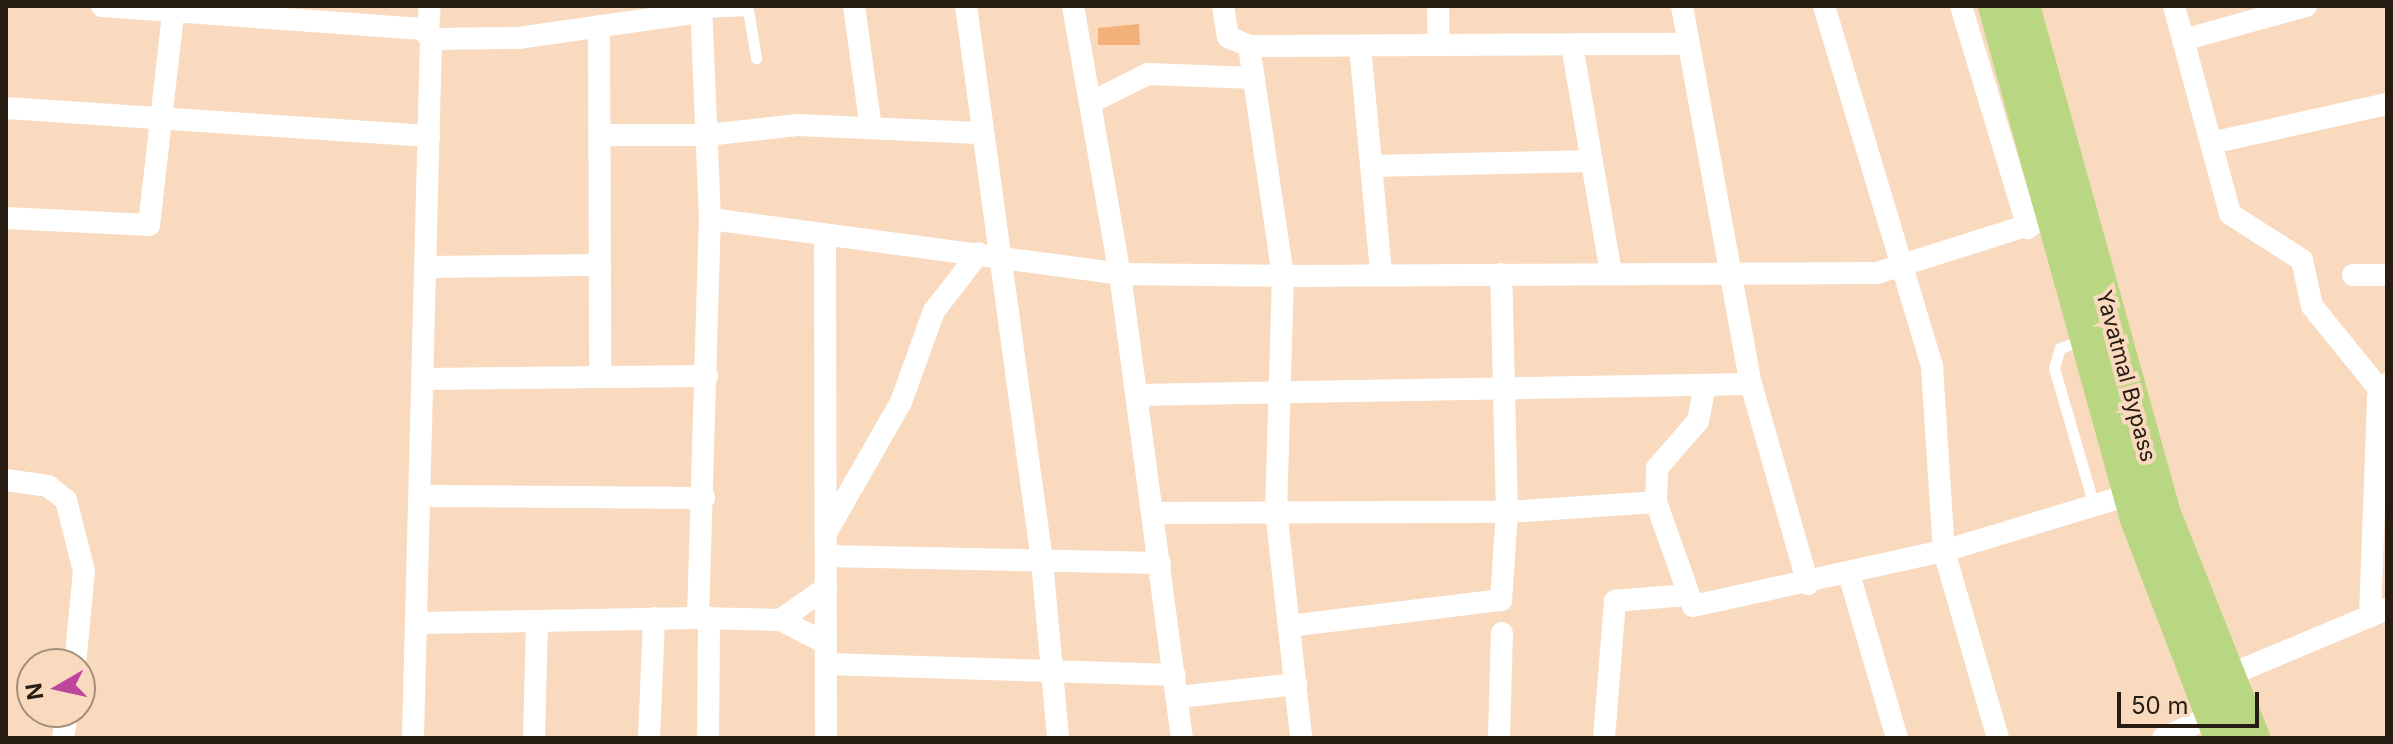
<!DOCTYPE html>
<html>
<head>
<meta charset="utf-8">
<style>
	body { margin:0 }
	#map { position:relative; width:2393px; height:744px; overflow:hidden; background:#f9dabf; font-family:Inter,sans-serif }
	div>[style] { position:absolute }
	.building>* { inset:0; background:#f3b079 }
	.lane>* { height:11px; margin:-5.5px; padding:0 5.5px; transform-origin:5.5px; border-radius:5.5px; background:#fff }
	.street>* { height:22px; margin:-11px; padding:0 11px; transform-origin:11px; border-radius:11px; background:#fff }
	.primary>* { height:36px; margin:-18px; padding:0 18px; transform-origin:18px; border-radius:18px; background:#b9d782 }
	span { translate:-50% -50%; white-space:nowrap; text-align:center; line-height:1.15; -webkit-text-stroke:8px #f9dabf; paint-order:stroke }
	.street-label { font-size:22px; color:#271c12 }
	.frame { position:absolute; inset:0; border:8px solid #271c12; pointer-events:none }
	.north { position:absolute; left:16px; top:648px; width:80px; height:80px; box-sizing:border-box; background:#f9dabf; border:2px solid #a58e7a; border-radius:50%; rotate:261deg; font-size:22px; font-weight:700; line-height:32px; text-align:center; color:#271c12 }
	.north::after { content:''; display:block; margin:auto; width:28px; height:36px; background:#be479e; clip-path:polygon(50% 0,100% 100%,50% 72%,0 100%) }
	.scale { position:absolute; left:2117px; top:692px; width:142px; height:36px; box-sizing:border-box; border:4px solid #271c12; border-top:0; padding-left:10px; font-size:24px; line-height:28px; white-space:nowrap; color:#271c12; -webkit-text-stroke:6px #f9dabf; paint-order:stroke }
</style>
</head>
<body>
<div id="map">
	<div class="building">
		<i style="clip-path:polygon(1139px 24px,1140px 45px,1098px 45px,1098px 28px)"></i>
	</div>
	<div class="lane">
		<i style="left:701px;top:12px;width:47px;rotate:-2.4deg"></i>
		<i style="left:748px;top:10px;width:49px;rotate:80.5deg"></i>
		<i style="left:2085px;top:339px;width:27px;rotate:160deg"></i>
		<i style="left:2060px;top:348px;width:21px;rotate:107deg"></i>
		<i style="left:2054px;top:368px;width:144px;rotate:73.8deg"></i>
	</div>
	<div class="street">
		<i style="left:102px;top:6px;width:321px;rotate:4.1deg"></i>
		<i style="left:422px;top:29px;width:13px;rotate:48deg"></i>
		<i style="left:431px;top:39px;width:699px;rotate:91.48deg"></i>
		<i style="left:854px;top:6px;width:123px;rotate:82.1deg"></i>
		<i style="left:966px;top:6px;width:560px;rotate:82.2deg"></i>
		<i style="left:1042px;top:561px;width:178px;rotate:84.8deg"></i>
		<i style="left:1073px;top:6px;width:272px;rotate:80.1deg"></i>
		<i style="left:1120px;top:274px;width:468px;rotate:82.4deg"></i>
		<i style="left:1223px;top:6px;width:31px;rotate:81deg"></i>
		<i style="left:1228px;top:37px;width:23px;rotate:23deg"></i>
		<i style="left:1249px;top:46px;width:439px;rotate:-0.3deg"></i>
		<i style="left:1438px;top:6px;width:39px;rotate:89deg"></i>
		<i style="left:1682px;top:6px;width:384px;rotate:79.7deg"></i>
		<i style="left:1751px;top:384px;width:208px;rotate:74.1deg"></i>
		<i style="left:1824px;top:6px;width:377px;rotate:73.3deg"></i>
		<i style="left:1932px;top:367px;width:184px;rotate:86.3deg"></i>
		<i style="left:1944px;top:551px;width:195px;rotate:73.9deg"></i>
		<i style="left:1961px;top:6px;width:232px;rotate:73.2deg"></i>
		<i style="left:2174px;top:6px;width:215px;rotate:74.9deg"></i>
		<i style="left:2230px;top:214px;width:85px;rotate:32.6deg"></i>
		<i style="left:2302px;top:260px;width:47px;rotate:77.7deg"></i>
		<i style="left:2312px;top:306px;width:108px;rotate:51deg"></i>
		<i style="left:599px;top:26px;width:351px;rotate:89.8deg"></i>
		<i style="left:428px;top:32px;width:26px;rotate:-86deg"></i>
		<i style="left:431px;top:39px;width:87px;rotate:-0.7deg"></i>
		<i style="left:518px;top:38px;width:185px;rotate:-8.1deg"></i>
		<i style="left:2183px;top:40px;width:128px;rotate:-15.5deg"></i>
		<i style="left:1572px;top:45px;width:231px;rotate:80.3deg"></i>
		<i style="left:1249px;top:46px;width:232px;rotate:81.6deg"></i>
		<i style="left:1283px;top:276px;width:234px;rotate:91.7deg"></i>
		<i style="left:1276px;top:510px;width:229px;rotate:83.7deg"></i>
		<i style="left:1360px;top:46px;width:228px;rotate:84.7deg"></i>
		<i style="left:1090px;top:103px;width:65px;rotate:-26.6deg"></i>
		<i style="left:1148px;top:74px;width:106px;rotate:2.2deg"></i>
		<i style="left:6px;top:108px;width:424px;rotate:3.8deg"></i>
		<i style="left:600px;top:135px;width:107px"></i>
		<i style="left:707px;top:135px;width:91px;rotate:-6.3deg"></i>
		<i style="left:797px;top:125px;width:182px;rotate:2.5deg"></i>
		<i style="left:2211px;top:143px;width:180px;rotate:-12.5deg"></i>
		<i style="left:1372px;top:166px;width:220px;rotate:-1.3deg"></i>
		<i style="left:6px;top:218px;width:143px;rotate:2.8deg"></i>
		<i style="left:149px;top:225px;width:220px;rotate:-83.5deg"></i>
		<i style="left:710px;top:219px;width:414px;rotate:7.6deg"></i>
		<i style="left:1120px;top:274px;width:163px;rotate:0.7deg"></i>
		<i style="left:1283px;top:276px;width:594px;rotate:-0.29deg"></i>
		<i style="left:1877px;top:273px;width:195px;rotate:-17.6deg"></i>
		<i style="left:825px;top:235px;width:503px;rotate:89.89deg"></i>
		<i style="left:426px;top:267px;width:174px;rotate:-0.7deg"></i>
		<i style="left:2353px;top:275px;width:34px"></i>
		<i style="left:423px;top:379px;width:284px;rotate:-0.6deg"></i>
		<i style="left:1137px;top:395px;width:614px;rotate:-1.03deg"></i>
		<i style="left:6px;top:480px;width:42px;rotate:8.1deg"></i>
		<i style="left:48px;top:486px;width:23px;rotate:38deg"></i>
		<i style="left:66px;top:500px;width:73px;rotate:75.8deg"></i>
		<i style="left:84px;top:571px;width:93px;rotate:95.5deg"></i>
		<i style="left:421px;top:496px;width:283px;rotate:0.4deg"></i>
		<i style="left:1656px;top:502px;width:34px;rotate:-88deg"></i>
		<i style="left:1657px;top:468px;width:62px;rotate:-48.9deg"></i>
		<i style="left:1698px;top:421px;width:36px;rotate:-79deg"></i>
		<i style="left:1153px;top:513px;width:354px;rotate:-0.2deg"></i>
		<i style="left:1507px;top:512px;width:149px;rotate:-3.8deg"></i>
		<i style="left:1656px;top:502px;width:110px;rotate:70.4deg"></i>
		<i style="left:1693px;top:606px;width:257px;rotate:-12.4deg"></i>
		<i style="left:1944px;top:551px;width:196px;rotate:-16.9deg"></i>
		<i style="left:826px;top:533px;width:151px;rotate:-60.2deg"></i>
		<i style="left:901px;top:402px;width:97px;rotate:-70.1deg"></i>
		<i style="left:934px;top:311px;width:73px;rotate:-52.2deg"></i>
		<i style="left:826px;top:556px;width:334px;rotate:1.2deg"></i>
		<i style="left:1849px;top:574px;width:171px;rotate:73.7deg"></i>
		<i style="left:2370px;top:617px;width:220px;rotate:-87.9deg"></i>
		<i style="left:2378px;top:397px;width:16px;rotate:-55deg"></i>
		<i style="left:698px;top:618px;width:82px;rotate:1.4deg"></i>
		<i style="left:780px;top:620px;width:51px;rotate:26.6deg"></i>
		<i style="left:780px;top:620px;width:56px;rotate:-34.8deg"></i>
		<i style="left:418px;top:623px;width:280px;rotate:-1deg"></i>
		<i style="left:698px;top:618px;width:399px;rotate:-88.3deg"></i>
		<i style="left:710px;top:219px;width:213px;rotate:-92.4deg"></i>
		<i style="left:1289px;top:626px;width:214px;rotate:-7deg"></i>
		<i style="left:1501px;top:600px;width:88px;rotate:-86.1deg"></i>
		<i style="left:1507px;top:512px;width:238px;rotate:-91.4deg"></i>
		<i style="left:826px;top:664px;width:349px;rotate:1.8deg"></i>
		<i style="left:2225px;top:677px;width:176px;rotate:-22.8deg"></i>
		<i style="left:1178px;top:697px;width:119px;rotate:-6.3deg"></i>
		<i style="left:63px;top:738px;width:26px;rotate:-81deg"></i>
		<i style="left:534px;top:738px;width:117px;rotate:-88.5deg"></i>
		<i style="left:649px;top:738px;width:120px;rotate:-87.6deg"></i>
		<i style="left:708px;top:738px;width:120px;rotate:-89.5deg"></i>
		<i style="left:1499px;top:738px;width:105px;rotate:-88.4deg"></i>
		<i style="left:1604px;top:738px;width:137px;rotate:-85.4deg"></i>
		<i style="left:1615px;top:601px;width:71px;rotate:-4.8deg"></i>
		<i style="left:2163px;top:738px;width:54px;rotate:-24.2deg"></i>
	</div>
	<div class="primary">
		<i style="left:1996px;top:6px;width:532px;rotate:74.53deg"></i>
		<i style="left:2138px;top:519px;width:235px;rotate:69deg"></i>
		<i style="left:2022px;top:6px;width:527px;rotate:74.49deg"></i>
		<i style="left:2163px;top:514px;width:241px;rotate:68.3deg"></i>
	</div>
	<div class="street-label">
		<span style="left:2126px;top:376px;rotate:75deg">Yavatmal Bypass</span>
	</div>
	<div class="frame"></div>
	<div class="north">N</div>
	<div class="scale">50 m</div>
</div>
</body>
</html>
